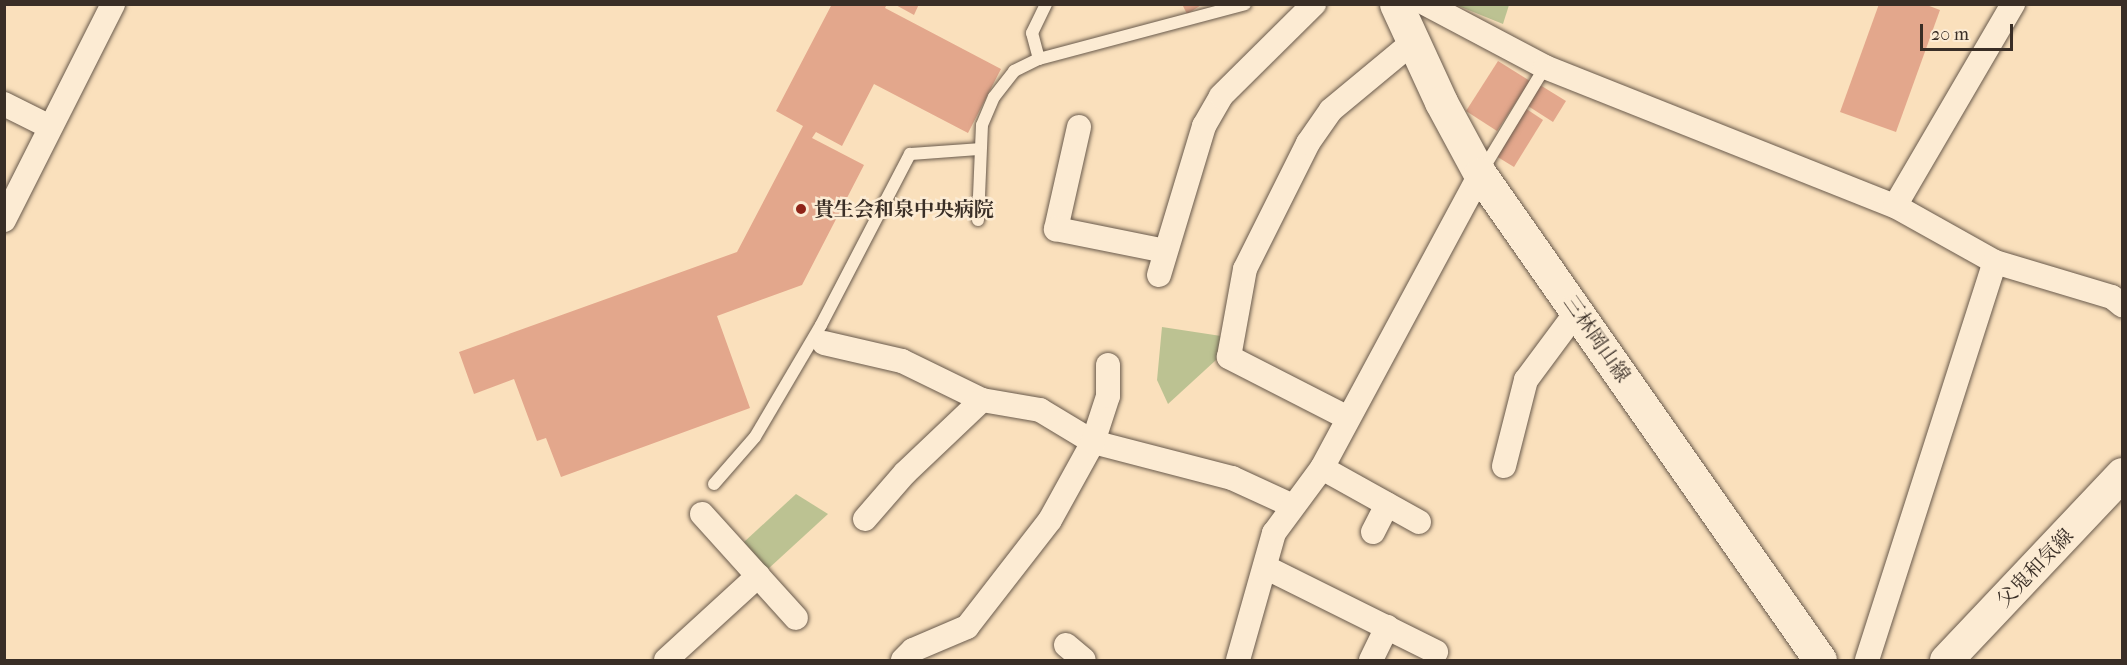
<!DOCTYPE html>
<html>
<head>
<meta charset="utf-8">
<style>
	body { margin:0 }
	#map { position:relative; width:2127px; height:665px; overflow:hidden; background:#fae0bc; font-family:"IM FELL French Canon","Noto Serif JP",serif }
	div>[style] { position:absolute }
	.green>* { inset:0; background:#bcc292 }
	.building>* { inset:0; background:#e3a78c }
	.roads { filter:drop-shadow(0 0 2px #695a4c) drop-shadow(0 0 2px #695a4c) }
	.service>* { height:12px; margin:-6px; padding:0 6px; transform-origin:6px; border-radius:6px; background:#fcebd3 }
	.minor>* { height:24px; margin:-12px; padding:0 12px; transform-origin:12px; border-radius:12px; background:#fcebd3 }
	.secondary>* { height:33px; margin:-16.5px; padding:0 16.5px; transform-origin:16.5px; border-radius:16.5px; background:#fcebd3 }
	.dots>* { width:16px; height:16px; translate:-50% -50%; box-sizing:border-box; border:3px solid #fcebd3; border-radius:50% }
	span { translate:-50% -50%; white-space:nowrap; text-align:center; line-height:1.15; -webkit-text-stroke:5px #fcebd3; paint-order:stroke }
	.poi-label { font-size:20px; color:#392e26; font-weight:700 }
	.left { translate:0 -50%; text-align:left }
	.street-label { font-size:20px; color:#392e26 }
	.frame { position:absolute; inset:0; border:6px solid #392e26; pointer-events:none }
	.scale { position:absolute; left:1920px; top:24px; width:93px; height:27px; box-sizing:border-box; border:3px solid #392e26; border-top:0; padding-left:8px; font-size:18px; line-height:21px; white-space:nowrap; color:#392e26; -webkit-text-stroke:4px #fcebd3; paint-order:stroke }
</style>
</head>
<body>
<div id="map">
	<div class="green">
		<i style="clip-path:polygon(1456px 5px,1509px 5px,1503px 24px)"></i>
		<i style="clip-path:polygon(1162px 327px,1221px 336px,1216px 360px,1168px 404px,1157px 380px)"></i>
		<i style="clip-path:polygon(796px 494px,828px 514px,768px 569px,744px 542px)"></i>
	</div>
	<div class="building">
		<i style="clip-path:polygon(832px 4px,887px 4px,885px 8px,1001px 69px,968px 133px,874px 84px,842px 146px,816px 132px,812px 138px,864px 165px,802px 285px,717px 316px,750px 408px,561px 477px,546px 438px,537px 441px,514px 379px,474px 394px,459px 352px,737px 252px,803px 126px,776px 111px)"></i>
		<i style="clip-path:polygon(894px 4px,919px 4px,914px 15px)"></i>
		<i style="clip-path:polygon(1182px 4px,1203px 4px,1187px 14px)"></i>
		<i style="clip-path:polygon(1879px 4px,1924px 4px,1940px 10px,1896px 132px,1840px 112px)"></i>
		<i style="clip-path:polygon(1498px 61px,1530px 81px,1497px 131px,1466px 111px)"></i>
		<i style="clip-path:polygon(1540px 85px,1566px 101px,1553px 122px,1528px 106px)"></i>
		<i style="clip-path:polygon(1525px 108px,1543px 120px,1514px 167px,1496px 156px)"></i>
	</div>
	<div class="roads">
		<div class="service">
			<i style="left:1039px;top:59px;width:27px;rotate:-105deg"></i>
			<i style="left:1032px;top:33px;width:32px;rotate:-64deg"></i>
			<i style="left:1482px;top:171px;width:122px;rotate:-58.8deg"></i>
			<i style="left:978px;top:220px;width:95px;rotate:-87.6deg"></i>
			<i style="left:982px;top:125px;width:30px;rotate:-67deg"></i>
			<i style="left:994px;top:97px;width:33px;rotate:-52deg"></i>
			<i style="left:1014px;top:71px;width:28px;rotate:-26deg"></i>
			<i style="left:1039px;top:59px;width:213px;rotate:-14.9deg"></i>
			<i style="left:714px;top:484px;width:62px;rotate:-48.9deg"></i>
			<i style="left:755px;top:437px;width:130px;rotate:-59.5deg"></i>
			<i style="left:821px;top:325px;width:193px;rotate:-62.5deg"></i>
			<i style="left:910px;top:154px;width:69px;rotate:-4.1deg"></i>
		</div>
		<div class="minor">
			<i style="left:1426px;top:4px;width:135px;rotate:27.9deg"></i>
			<i style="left:1545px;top:67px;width:377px;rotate:21.7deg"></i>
			<i style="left:1895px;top:206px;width:115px;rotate:29.2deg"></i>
			<i style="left:4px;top:104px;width:51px;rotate:26.6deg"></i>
			<i style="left:1079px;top:127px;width:105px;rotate:102.7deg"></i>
			<i style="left:1056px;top:229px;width:111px;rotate:11.4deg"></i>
			<i style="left:1895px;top:206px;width:234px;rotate:-59.7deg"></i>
			<i style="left:4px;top:220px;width:242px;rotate:-63.2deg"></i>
			<i style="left:1159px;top:275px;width:156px;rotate:-73.2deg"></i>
			<i style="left:1204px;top:126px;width:34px;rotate:-60deg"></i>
			<i style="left:1221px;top:96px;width:131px;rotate:-44.7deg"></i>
			<i style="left:824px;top:343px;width:80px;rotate:13deg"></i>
			<i style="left:902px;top:361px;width:89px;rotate:26deg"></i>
			<i style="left:982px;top:400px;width:59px;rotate:9.8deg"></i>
			<i style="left:1040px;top:410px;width:62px;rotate:31.1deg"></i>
			<i style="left:1093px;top:442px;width:144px;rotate:14.5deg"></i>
			<i style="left:1232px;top:478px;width:65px;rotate:24.6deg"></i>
			<i style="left:1348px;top:418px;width:134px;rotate:-152.9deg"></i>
			<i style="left:1229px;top:357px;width:89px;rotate:-79.7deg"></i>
			<i style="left:1245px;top:269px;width:141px;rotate:-63.4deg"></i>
			<i style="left:1308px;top:143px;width:40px;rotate:-55.1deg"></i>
			<i style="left:1331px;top:110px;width:107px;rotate:-39.7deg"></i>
			<i style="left:1504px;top:466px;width:89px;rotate:-75.7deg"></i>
			<i style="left:1526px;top:380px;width:87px;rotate:-53.4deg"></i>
			<i style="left:1322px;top:468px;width:111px;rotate:29.1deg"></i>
			<i style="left:702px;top:514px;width:140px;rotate:47.9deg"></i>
			<i style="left:865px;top:519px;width:61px;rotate:-49deg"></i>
			<i style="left:905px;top:473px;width:106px;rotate:-43.5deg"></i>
			<i style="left:1373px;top:532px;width:31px;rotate:-63deg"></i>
			<i style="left:1265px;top:567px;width:191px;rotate:26.4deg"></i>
			<i style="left:1066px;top:645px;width:23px;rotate:40deg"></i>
			<i style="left:666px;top:660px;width:125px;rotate:-42.4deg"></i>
			<i style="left:903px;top:660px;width:14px;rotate:-45deg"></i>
			<i style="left:913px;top:650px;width:59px;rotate:-23.1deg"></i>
			<i style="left:967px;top:627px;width:135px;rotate:-52.2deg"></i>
			<i style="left:1050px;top:520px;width:89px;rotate:-61.1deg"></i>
			<i style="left:1093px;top:442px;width:48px;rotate:-71.9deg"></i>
			<i style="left:1108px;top:396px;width:31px;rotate:-90deg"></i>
			<i style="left:1238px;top:660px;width:132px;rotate:-74.2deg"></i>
			<i style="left:1274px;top:533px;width:81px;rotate:-53.6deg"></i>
			<i style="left:1322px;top:468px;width:334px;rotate:-61.7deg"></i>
			<i style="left:1371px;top:660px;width:37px;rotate:-64deg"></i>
			<i style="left:1867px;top:660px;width:418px;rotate:-72.2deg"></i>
			<i style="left:1995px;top:262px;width:122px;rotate:16.7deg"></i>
			<i style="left:2112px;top:297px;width:13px;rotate:39deg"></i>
		</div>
		<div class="secondary">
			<i style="left:1396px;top:4px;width:108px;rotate:65.3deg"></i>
			<i style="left:1441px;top:102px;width:82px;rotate:61.6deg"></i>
			<i style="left:1480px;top:174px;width:593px;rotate:55.02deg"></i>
			<i style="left:1946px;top:660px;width:256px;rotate:-46.6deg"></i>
		</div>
	</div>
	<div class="dots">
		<i style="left:801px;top:209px;background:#8f2418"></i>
	</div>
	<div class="poi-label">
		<span class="left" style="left:814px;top:209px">貴生会和泉中央病院</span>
	</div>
	<div class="street-label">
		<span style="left:1597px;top:339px;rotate:55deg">三林岡山線</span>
		<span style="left:2035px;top:568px;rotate:-46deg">父鬼和気線</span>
	</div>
	<div class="frame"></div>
	<div class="scale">20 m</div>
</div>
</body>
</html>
